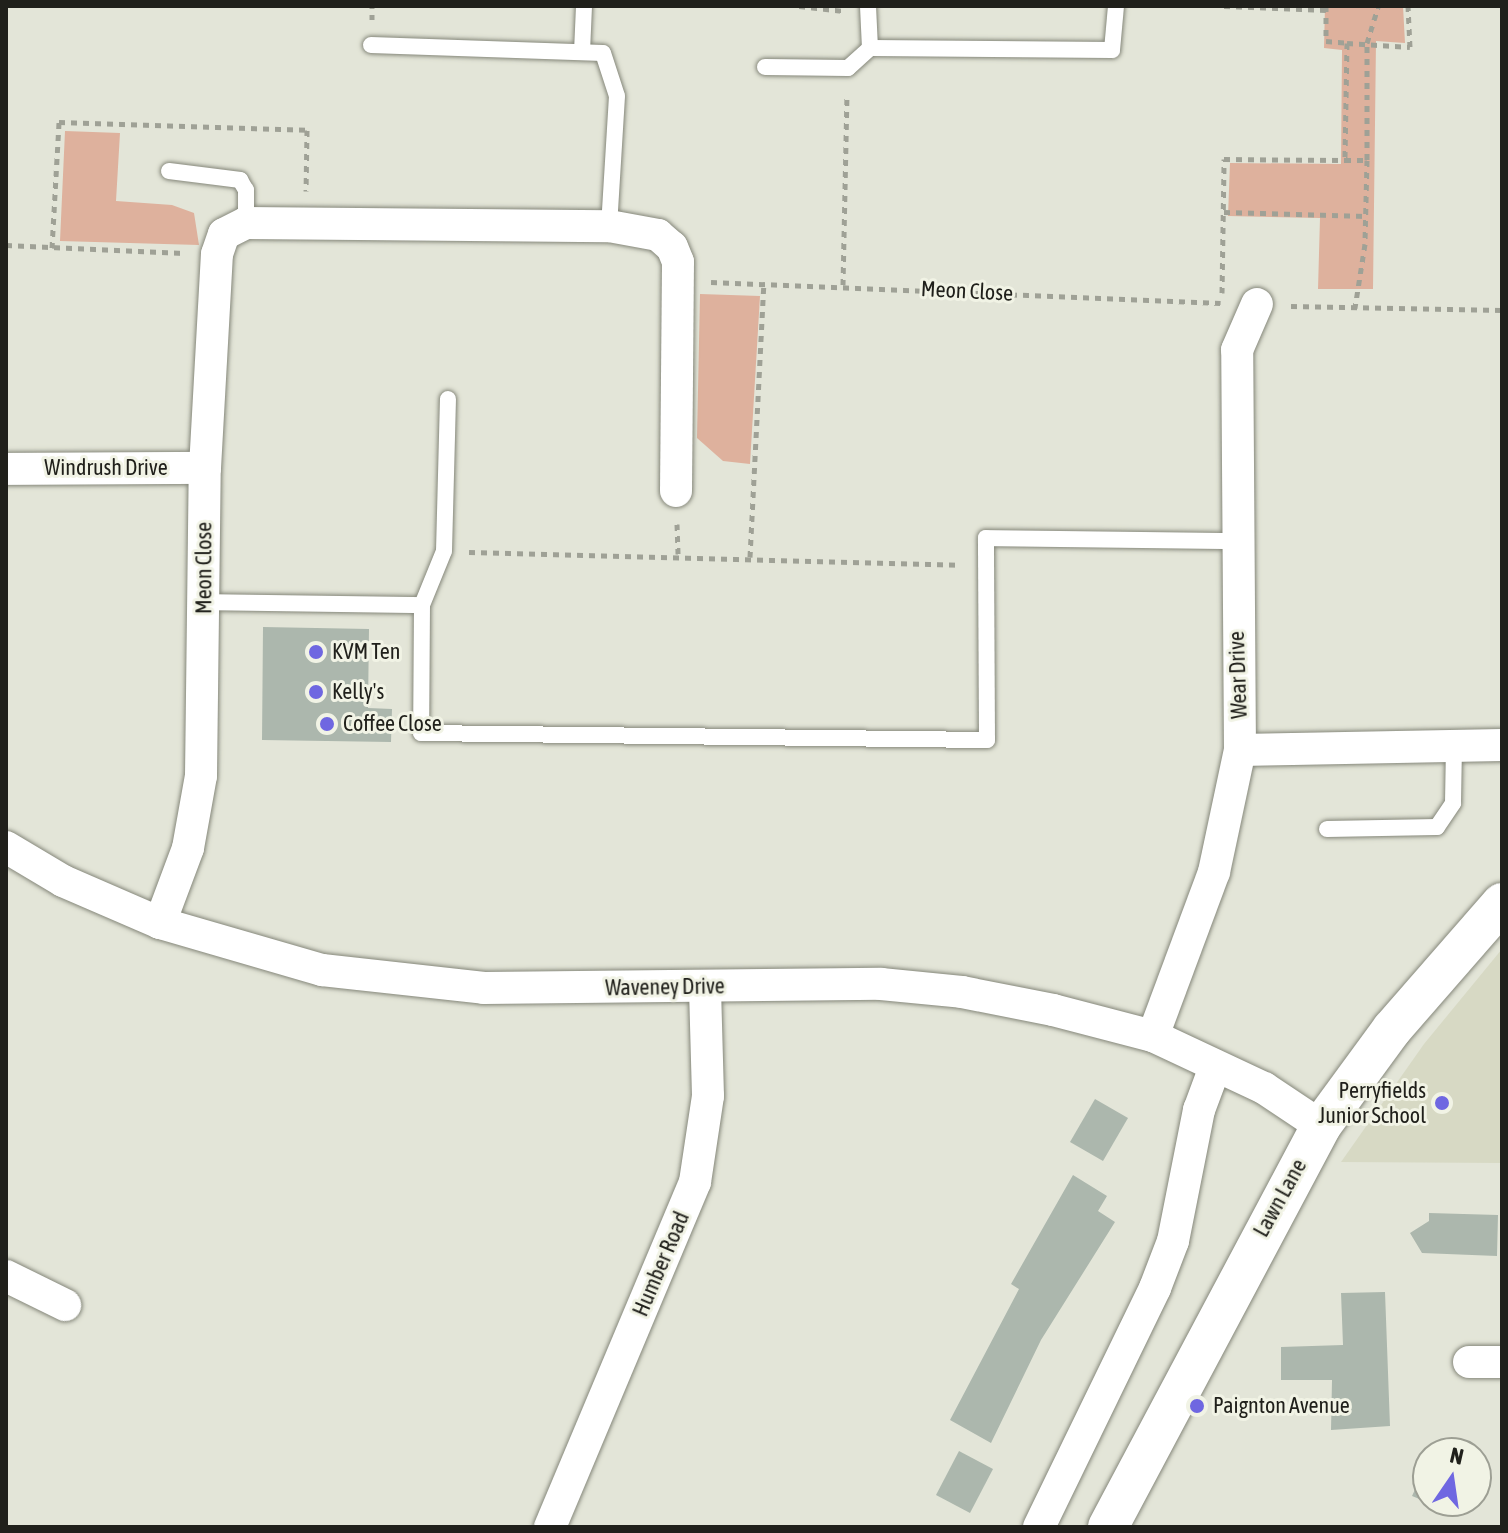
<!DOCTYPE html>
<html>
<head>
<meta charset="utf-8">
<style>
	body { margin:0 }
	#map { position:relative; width:1508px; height:1533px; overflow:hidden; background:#e3e5d8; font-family:"Asap Condensed",sans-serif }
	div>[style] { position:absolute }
	.built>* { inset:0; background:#d7d9c4 }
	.green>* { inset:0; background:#deb19d }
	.building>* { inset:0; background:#acb7ad }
	.path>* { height:5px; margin-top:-2.5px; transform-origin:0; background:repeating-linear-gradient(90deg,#9fa196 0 6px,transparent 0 12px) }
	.roads { filter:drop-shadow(0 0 2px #85877a) drop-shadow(0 0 2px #85877a) }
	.service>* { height:16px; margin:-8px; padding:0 8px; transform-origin:8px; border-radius:8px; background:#fff }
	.minor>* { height:32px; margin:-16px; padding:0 16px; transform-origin:16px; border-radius:16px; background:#fff }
	.tertiary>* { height:40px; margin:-20px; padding:0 20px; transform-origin:20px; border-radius:20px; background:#fff }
	.dots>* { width:22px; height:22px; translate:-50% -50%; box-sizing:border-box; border:4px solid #f1f3e5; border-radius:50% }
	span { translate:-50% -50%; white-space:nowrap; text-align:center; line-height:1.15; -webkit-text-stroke:6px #f1f3e5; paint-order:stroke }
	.street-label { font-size:22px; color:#20201b }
	.poi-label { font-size:22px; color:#20201b }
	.left { translate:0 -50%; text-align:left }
	.right { translate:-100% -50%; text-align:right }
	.frame { position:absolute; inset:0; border:8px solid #20201b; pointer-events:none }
	.north { position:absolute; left:1412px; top:1437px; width:80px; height:80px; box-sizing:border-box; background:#f1f3e5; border:2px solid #9d9f94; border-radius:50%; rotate:13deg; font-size:22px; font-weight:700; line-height:32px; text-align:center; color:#20201b }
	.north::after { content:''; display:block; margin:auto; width:28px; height:36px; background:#6f67e1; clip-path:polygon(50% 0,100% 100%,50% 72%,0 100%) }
</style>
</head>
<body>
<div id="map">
	<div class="built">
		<i style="clip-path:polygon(1502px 949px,1502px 1163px,1341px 1162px,1424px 1044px)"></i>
	</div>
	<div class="green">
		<i style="clip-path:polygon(1325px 6px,1403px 6px,1405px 43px,1376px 41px,1373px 289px,1318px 289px,1320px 218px,1228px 216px,1230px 163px,1341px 164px,1342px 50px,1324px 48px)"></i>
		<i style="clip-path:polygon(65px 131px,120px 133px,116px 201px,172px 205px,194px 213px,199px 245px,60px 241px)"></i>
		<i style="clip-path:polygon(700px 294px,760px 296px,750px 464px,723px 461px,697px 438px)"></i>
	</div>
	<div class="building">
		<i style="clip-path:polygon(263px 627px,369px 629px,368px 708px,392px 709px,391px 742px,262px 740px)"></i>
		<i style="clip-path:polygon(1095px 1099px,1128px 1118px,1103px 1161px,1070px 1142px)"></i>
		<i style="clip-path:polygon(1073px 1175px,1107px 1196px,1098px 1211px,1115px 1222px,1041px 1340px,991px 1443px,950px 1420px,1019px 1289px,1011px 1284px)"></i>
		<i style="clip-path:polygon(1429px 1213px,1498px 1215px,1497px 1256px,1422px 1253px,1410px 1233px,1429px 1221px)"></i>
		<i style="clip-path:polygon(1385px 1292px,1390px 1426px,1331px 1430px,1332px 1380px,1281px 1380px,1281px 1347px,1343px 1345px,1341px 1293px)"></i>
		<i style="clip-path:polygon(959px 1451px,993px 1469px,970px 1513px,936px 1495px)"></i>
		<i style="clip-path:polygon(1425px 1468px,1428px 1501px,1459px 1501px,1459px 1515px,1412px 1496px)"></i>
	</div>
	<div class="path">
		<i style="left:799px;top:6px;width:45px;rotate:6.3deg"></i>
		<i style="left:1224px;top:6px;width:102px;rotate:2.2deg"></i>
		<i style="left:1326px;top:6px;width:35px;rotate:90deg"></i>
		<i style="left:1326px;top:41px;width:21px;rotate:5deg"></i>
		<i style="left:1347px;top:43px;width:117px;rotate:91deg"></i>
		<i style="left:1345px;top:160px;width:22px"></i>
		<i style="left:1367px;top:160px;width:84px;rotate:91.4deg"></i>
		<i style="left:1365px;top:244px;width:65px;rotate:98.9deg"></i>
		<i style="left:372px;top:20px;width:14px;rotate:-90deg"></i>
		<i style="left:1347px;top:43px;width:63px;rotate:3.6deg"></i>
		<i style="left:1410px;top:47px;width:41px;rotate:-92.8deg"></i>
		<i style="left:1367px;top:160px;width:117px;rotate:-90deg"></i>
		<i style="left:1367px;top:43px;width:39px;rotate:-73deg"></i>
		<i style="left:1224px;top:212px;width:142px;rotate:1.6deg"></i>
		<i style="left:6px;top:245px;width:178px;rotate:2.6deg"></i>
		<i style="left:52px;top:248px;width:126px;rotate:-86.8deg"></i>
		<i style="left:59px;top:122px;width:248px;rotate:1.8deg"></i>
		<i style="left:307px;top:130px;width:61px;rotate:90.9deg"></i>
		<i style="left:711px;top:282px;width:510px;rotate:2.36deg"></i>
		<i style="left:843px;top:285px;width:191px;rotate:-88.8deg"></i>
		<i style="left:1222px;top:293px;width:134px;rotate:-89.1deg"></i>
		<i style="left:1224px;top:159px;width:121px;rotate:0.5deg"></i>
		<i style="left:1291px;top:306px;width:211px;rotate:1.1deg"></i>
		<i style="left:677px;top:524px;width:30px;rotate:88deg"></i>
		<i style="left:469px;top:552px;width:490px;rotate:1.5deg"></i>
		<i style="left:750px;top:557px;width:273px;rotate:-87.1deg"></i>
	</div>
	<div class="roads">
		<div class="service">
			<i style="left:868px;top:6px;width:42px;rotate:87.3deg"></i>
			<i style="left:371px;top:45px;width:232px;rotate:2deg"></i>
			<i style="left:603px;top:53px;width:45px;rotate:72deg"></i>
			<i style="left:617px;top:96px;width:130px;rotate:93.5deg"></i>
			<i style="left:582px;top:52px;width:46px;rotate:-87.5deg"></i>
			<i style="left:765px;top:67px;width:83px;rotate:0.7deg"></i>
			<i style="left:848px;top:68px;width:30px;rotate:-42deg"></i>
			<i style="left:870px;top:48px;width:242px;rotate:0.5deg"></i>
			<i style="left:1112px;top:50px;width:44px;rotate:-84.8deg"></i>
			<i style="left:169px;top:171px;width:72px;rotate:7.2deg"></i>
			<i style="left:240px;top:180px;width:12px;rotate:59deg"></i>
			<i style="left:246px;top:190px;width:33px;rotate:90deg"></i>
			<i style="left:204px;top:602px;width:218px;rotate:0.8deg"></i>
			<i style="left:422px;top:605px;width:128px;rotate:90.4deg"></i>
			<i style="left:421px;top:733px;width:566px;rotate:0.71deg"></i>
			<i style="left:987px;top:740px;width:202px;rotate:-90.3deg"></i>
			<i style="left:986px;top:538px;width:250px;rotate:0.7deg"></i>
			<i style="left:422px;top:605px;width:58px;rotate:-67.8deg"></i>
			<i style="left:444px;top:551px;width:152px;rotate:-88.5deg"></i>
			<i style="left:1327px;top:829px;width:110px;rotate:-1deg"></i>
			<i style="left:1437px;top:827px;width:29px;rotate:-56deg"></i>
			<i style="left:1453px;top:803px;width:55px;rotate:-89deg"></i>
		</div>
		<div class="minor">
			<i style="left:6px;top:469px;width:199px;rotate:-0.3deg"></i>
			<i style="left:1240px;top:750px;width:262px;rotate:-1.1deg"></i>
			<i style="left:6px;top:847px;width:66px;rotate:30.8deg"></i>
			<i style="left:63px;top:881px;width:106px;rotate:23.4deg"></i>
			<i style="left:160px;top:923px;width:169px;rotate:16.2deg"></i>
			<i style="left:322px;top:970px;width:163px;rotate:6.3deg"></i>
			<i style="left:484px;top:988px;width:397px;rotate:-0.6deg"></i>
			<i style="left:881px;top:984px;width:81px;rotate:5.6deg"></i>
			<i style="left:962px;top:992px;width:93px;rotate:11.2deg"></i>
			<i style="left:1053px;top:1010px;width:103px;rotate:14.6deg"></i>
			<i style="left:1153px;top:1036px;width:123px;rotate:25.1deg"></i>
			<i style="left:1264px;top:1088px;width:69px;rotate:33.7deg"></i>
			<i style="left:160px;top:923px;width:80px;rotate:-69.5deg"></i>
			<i style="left:188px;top:848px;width:73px;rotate:-79.8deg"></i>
			<i style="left:201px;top:776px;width:308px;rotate:-89.3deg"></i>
			<i style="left:205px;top:468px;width:214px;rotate:-86.8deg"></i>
			<i style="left:217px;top:254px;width:21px;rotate:-71deg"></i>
			<i style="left:224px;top:234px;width:25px;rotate:-27deg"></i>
			<i style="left:246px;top:223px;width:363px;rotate:0.5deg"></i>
			<i style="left:609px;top:226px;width:50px;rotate:10.4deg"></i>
			<i style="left:658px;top:235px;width:18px;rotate:41deg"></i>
			<i style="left:672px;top:247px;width:16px;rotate:68deg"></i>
			<i style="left:678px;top:262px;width:229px;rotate:90.5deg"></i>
			<i style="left:1153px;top:1036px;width:175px;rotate:-69.6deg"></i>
			<i style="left:1214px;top:872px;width:125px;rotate:-78deg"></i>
			<i style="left:1240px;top:750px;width:400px;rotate:-90.4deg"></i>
			<i style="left:1237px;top:350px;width:50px;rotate:-66.5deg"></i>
			<i style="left:6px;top:1276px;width:66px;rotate:26.2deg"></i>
			<i style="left:1469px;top:1362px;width:33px"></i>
			<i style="left:550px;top:1527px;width:374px;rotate:-67.2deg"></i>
			<i style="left:695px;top:1182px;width:87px;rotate:-81.4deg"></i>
			<i style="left:708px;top:1096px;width:110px;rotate:-91.6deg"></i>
			<i style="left:1039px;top:1527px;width:266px;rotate:-64.1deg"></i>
			<i style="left:1155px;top:1288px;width:50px;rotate:-69deg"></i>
			<i style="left:1173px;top:1241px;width:134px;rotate:-78.8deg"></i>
			<i style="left:1199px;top:1110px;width:46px;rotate:-69.6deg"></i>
		</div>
		<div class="tertiary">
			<i style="left:1108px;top:1527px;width:454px;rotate:-62deg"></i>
			<i style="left:1321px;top:1126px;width:120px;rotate:-53.8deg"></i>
			<i style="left:1392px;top:1029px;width:167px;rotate:-48.9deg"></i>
		</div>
	</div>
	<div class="dots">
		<i style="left:316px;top:652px;background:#6f67e1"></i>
		<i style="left:316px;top:692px;background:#6f67e1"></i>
		<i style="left:327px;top:724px;background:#6f67e1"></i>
		<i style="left:1442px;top:1103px;background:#6f67e1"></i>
		<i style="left:1197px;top:1406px;background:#6f67e1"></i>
	</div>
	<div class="street-label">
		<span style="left:967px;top:291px;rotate:3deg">Meon Close</span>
		<span style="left:106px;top:468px">Windrush Drive</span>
		<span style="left:204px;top:568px;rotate:-90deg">Meon Close</span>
		<span style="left:1238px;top:675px;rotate:-92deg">Wear Drive</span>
		<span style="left:665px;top:987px;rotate:-1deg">Waveney Drive</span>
		<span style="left:1280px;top:1198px;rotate:-61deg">Lawn Lane</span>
		<span style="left:661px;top:1264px;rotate:-67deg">Humber Road</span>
	</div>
	<div class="poi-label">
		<span class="left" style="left:332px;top:652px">KVM Ten</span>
		<span class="left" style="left:332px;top:692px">Kelly's</span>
		<span class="left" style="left:343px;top:724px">Coffee Close</span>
		<span class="right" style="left:1426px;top:1103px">Perryfields<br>Junior School</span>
		<span class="left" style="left:1213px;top:1406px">Paignton Avenue</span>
	</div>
	<div class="frame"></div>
	<div class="north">N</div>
</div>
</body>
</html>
